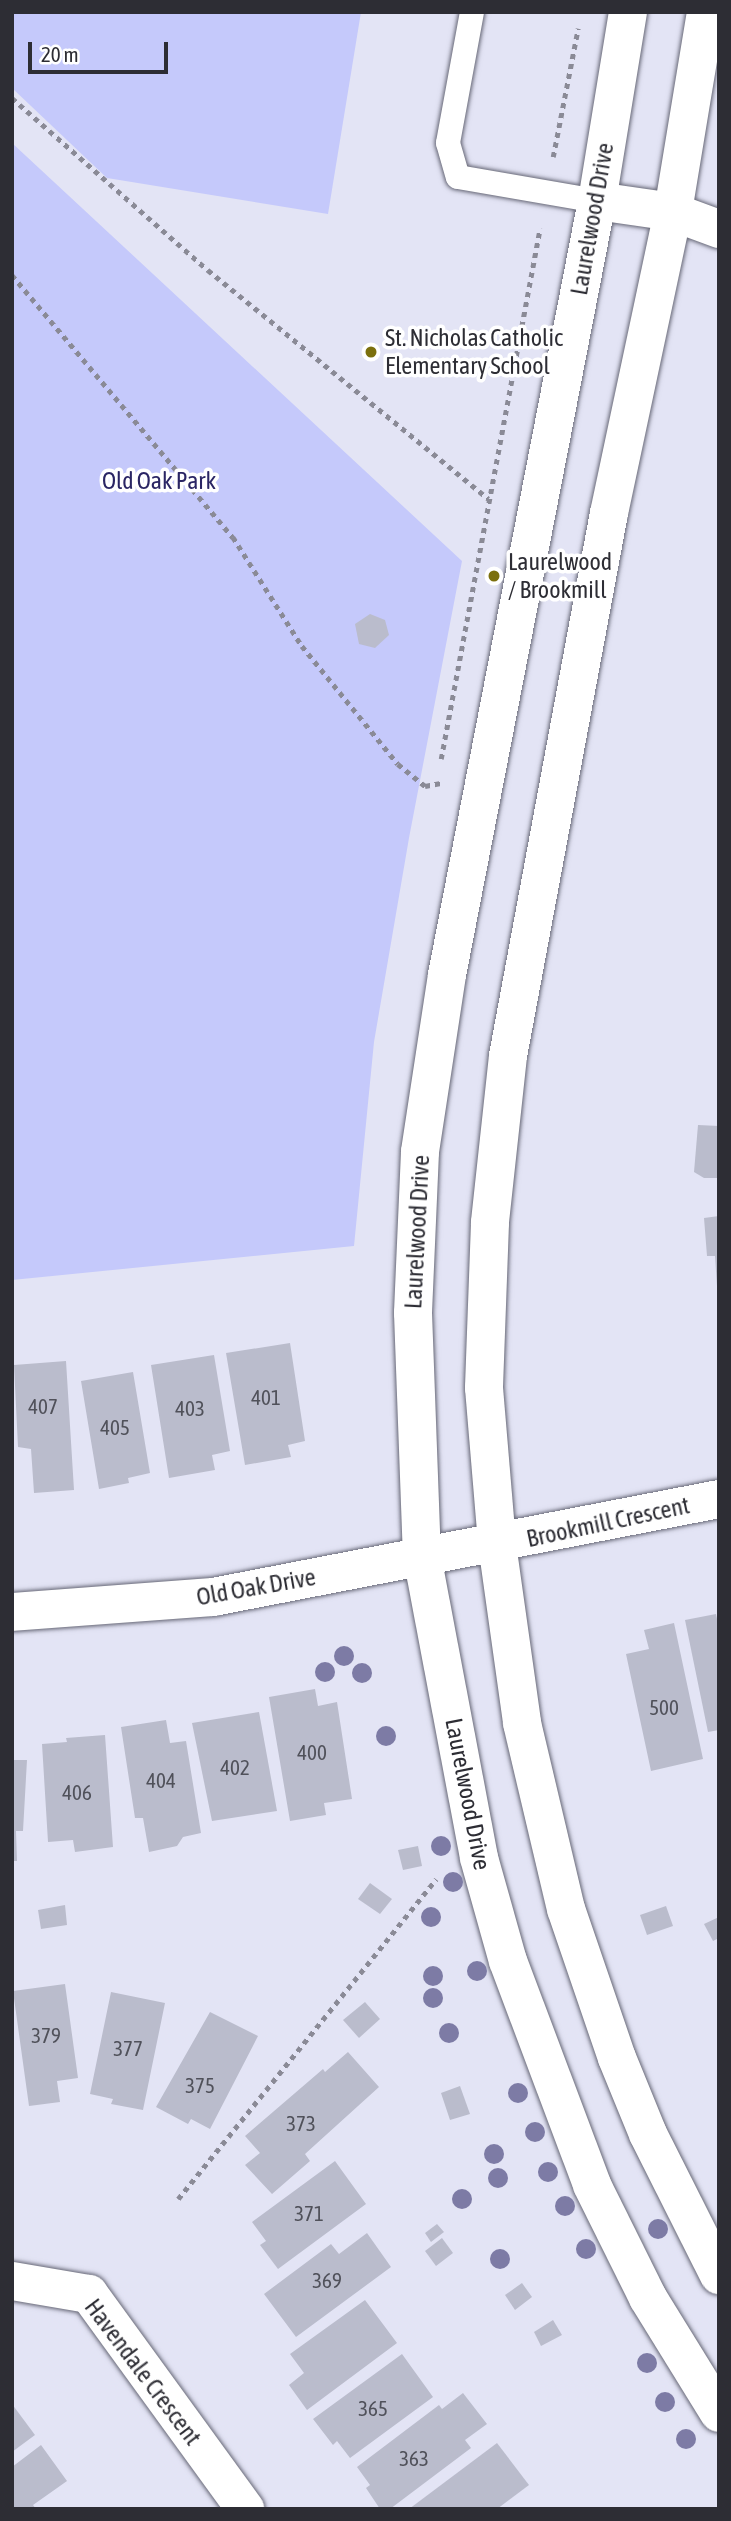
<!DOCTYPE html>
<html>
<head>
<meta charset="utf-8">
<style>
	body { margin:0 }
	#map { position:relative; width:731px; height:2521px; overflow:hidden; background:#e3e4f5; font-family:"Asap Condensed",sans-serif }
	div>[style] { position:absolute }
	.green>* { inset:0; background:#c5c9fb }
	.building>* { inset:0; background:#babccc }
	.path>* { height:4.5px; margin-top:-2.25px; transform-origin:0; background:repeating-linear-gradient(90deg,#8a8a96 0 5px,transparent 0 10px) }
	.roads { filter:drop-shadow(0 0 2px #676877) drop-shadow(0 0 2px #676877) }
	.service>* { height:24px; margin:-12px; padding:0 12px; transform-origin:12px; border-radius:12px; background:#fff }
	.minor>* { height:38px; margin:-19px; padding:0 19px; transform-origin:19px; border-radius:19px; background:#fff }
	.tertiary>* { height:38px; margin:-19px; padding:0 19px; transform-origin:19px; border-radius:19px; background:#fff }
	.trees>* { width:20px; height:20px; margin:-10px; border-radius:50%; background:#7d7ba5 }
	.dots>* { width:19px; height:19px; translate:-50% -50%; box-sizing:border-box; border:4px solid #fff; border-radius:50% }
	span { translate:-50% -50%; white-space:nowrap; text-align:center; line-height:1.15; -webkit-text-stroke:7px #fff; paint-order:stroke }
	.number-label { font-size:21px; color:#50515a }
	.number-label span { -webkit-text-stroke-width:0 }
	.street-label { font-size:24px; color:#2d2d34 }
	.poi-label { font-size:24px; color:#2d2d34 }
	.left { translate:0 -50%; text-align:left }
	.park-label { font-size:24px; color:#2a2564 }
	.frame { position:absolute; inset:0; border:14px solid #2d2d34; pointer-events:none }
	.scale { position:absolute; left:28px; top:42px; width:140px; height:32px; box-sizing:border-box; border:4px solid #2d2d34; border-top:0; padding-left:9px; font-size:21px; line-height:24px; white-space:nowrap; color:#2d2d34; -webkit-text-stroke:5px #fff; paint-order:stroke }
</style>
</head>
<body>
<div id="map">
	<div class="green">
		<i style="clip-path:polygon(12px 12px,361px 12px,328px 214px,107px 178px,12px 88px)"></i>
		<i style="clip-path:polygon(12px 143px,462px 561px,409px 838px,374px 1042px,354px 1246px,12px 1280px)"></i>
	</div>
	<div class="building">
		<i style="clip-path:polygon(370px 614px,385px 620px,389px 635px,375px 648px,359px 644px,355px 624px)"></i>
		<i style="clip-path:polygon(698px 1125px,719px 1126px,719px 1178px,704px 1178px,694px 1172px)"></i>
		<i style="clip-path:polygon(719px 1216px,719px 1286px,717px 1286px,715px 1256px,707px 1256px,704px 1218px)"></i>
		<i style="clip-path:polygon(290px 1343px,305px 1441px,288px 1445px,291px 1457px,245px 1465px,226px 1353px)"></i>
		<i style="clip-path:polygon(214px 1355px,230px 1451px,212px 1455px,215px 1470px,169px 1478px,151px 1365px)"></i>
		<i style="clip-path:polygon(66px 1361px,74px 1490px,34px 1493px,31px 1449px,18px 1447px,14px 1365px)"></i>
		<i style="clip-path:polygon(133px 1372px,150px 1473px,128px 1478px,129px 1483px,99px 1489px,81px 1381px)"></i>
		<i style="clip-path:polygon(716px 1614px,719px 1629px,719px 1730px,708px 1732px,685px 1620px)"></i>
		<i style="clip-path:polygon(674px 1623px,703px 1759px,651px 1771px,626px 1654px,649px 1649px,644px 1630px)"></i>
		<i style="clip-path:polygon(315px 1689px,318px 1706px,337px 1702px,352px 1799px,324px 1803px,326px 1815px,290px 1821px,269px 1697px)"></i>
		<i style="clip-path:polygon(259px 1712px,277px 1811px,212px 1821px,192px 1723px)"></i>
		<i style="clip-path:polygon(166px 1720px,170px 1743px,186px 1741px,201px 1833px,183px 1837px,177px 1846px,149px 1852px,143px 1818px,135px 1818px,121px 1727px)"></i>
		<i style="clip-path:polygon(105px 1735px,113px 1847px,75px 1852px,73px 1840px,48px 1842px,42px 1744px,67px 1742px,66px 1738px)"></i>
		<i style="clip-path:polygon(12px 1760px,27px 1760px,23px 1831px,16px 1831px,17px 1861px,12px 1861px)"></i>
		<i style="clip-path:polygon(418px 1846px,422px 1866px,403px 1870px,398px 1850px)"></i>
		<i style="clip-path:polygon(370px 1883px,392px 1899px,380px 1914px,358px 1899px)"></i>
		<i style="clip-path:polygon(65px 1905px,67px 1925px,41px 1929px,38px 1910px)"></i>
		<i style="clip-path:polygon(666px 1906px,673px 1926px,647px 1935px,640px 1915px)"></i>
		<i style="clip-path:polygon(719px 1917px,719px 1938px,713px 1941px,704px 1924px)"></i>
		<i style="clip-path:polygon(65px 1984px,78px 2078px,57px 2081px,60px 2102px,29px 2106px,13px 1991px)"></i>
		<i style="clip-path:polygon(111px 1992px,165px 2003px,143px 2110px,111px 2104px,113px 2099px,90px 2094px)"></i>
		<i style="clip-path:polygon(365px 2002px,380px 2019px,359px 2038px,343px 2020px)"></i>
		<i style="clip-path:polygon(210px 2012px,258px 2036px,210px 2129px,191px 2119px,188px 2124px,156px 2107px)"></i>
		<i style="clip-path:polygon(348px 2052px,379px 2087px,305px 2154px,310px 2161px,272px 2194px,245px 2165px,260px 2153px,245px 2136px,323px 2069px,325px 2072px)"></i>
		<i style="clip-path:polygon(460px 2086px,470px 2114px,450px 2120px,441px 2093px)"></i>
		<i style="clip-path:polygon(335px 2161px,366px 2204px,278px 2269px,260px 2245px,266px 2241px,252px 2222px)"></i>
		<i style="clip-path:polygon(437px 2224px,444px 2232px,431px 2242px,425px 2233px)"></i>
		<i style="clip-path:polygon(367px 2233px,391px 2267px,296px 2337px,264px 2294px,331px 2244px,339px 2254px)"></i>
		<i style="clip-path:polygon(442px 2238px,453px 2253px,436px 2266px,425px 2251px)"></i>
		<i style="clip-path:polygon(522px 2283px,532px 2297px,515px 2310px,505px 2295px)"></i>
		<i style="clip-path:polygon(365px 2300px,397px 2343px,307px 2410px,289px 2385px,304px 2373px,290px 2354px)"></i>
		<i style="clip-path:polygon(553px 2320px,562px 2335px,541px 2346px,534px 2332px)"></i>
		<i style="clip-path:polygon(402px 2354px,433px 2397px,350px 2458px,337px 2441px,333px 2445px,313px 2419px)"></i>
		<i style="clip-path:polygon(463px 2393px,487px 2424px,465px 2440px,471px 2448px,390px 2509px,380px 2509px,366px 2488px,370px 2485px,357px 2467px,439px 2405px,442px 2409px)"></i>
		<i style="clip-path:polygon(12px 2404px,35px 2435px,12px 2452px)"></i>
		<i style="clip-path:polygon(497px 2443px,529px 2485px,497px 2509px,409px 2509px)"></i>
		<i style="clip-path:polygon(41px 2445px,67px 2481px,33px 2505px,36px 2509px,12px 2509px,12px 2467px)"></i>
	</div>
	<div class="path">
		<i style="left:12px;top:98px;width:261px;rotate:41.3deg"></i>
		<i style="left:208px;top:270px;width:362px;rotate:39.2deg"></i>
		<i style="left:553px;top:157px;width:131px;rotate:-79deg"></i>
		<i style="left:12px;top:275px;width:343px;rotate:49.9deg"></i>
		<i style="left:233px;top:537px;width:129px;rotate:57.7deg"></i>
		<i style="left:302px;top:646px;width:152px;rotate:50.9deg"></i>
		<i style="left:398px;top:764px;width:35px;rotate:39deg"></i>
		<i style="left:425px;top:786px;width:16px;rotate:-11deg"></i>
		<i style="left:441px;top:759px;width:540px;rotate:-79.44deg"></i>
		<i style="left:178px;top:2199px;width:411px;rotate:-51.1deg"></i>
	</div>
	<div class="roads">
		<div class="service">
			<i style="left:472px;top:12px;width:133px;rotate:100.4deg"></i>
			<i style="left:448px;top:143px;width:35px;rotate:74deg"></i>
			<i style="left:458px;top:177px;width:141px;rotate:9.8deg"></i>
		</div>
		<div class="minor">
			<i style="left:597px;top:201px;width:77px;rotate:8.2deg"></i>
			<i style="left:673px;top:212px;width:49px;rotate:20.3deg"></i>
			<i style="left:12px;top:1612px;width:202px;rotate:-4.3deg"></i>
			<i style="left:213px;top:1597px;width:515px;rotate:-10.96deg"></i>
			<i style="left:12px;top:2281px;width:78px;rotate:9.6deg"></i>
			<i style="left:89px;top:2294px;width:266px;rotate:54deg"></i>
		</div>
		<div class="tertiary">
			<i style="left:628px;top:12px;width:192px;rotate:99.3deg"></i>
			<i style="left:597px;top:201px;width:788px;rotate:100.97deg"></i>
			<i style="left:447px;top:975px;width:179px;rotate:98.7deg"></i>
			<i style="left:420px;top:1152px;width:161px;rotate:92.5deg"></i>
			<i style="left:413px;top:1313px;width:243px;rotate:87.9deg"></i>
			<i style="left:422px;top:1556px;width:307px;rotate:79.3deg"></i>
			<i style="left:479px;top:1858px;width:107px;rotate:74.3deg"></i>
			<i style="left:508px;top:1961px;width:239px;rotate:69.4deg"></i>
			<i style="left:592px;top:2185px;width:126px;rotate:63.6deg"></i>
			<i style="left:648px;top:2298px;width:135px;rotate:58.3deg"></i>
			<i style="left:706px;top:12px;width:203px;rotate:99.4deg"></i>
			<i style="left:673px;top:212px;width:308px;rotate:102deg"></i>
			<i style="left:609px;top:513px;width:552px;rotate:100.54deg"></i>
			<i style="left:508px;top:1056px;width:168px;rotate:96.2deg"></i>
			<i style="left:490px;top:1223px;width:165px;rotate:92.1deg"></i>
			<i style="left:484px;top:1388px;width:157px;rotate:85.2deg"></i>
			<i style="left:497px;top:1544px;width:181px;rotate:82deg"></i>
			<i style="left:522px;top:1723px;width:191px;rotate:76.7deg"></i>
			<i style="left:566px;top:1909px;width:157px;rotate:71.1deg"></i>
			<i style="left:617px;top:2058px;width:82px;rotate:67.8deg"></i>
			<i style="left:648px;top:2134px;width:158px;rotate:63.3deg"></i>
		</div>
	</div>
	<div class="trees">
		<i style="left:344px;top:1656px"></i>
		<i style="left:325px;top:1672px"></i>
		<i style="left:362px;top:1673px"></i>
		<i style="left:386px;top:1736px"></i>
		<i style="left:441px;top:1846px"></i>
		<i style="left:453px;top:1882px"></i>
		<i style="left:431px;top:1917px"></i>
		<i style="left:477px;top:1971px"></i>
		<i style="left:433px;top:1976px"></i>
		<i style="left:433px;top:1998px"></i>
		<i style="left:449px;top:2033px"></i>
		<i style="left:518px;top:2093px"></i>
		<i style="left:535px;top:2132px"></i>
		<i style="left:494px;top:2154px"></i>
		<i style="left:548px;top:2172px"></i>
		<i style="left:498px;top:2178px"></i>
		<i style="left:462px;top:2199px"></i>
		<i style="left:565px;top:2206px"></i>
		<i style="left:658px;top:2229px"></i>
		<i style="left:586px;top:2249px"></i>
		<i style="left:500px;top:2259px"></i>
		<i style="left:647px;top:2363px"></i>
		<i style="left:665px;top:2402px"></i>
		<i style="left:686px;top:2439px"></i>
	</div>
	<div class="dots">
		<i style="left:371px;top:352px;background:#7b6f0d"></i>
		<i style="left:494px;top:576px;background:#7b6f0d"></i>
	</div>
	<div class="number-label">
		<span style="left:266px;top:1397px">401</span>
		<span style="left:43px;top:1406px">407</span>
		<span style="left:190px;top:1408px">403</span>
		<span style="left:115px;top:1427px">405</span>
		<span style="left:664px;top:1707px">500</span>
		<span style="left:312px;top:1752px">400</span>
		<span style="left:235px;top:1767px">402</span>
		<span style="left:161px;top:1780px">404</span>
		<span style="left:77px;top:1792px">406</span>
		<span style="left:46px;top:2035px">379</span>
		<span style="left:128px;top:2048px">377</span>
		<span style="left:200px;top:2085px">375</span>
		<span style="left:301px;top:2123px">373</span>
		<span style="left:309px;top:2213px">371</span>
		<span style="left:327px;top:2280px">369</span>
		<span style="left:373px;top:2408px">365</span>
		<span style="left:414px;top:2458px">363</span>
	</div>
	<div class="street-label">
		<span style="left:592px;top:219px;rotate:-80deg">Laurelwood Drive</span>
		<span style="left:417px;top:1232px;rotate:-87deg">Laurelwood Drive</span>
		<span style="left:608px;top:1522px;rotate:-12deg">Brookmill Crescent</span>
		<span style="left:256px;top:1587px;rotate:-10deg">Old Oak Drive</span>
		<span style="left:468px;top:1794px;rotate:79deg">Laurelwood Drive</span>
		<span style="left:143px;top:2372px;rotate:53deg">Havendale Crescent</span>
	</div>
	<div class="poi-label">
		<span class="left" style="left:385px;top:352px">St. Nicholas Catholic<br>Elementary School</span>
		<span class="left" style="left:508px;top:576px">Laurelwood<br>/ Brookmill</span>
	</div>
	<div class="park-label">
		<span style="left:159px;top:481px">Old Oak Park</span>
	</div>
	<div class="frame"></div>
	<div class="scale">20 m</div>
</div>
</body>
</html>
